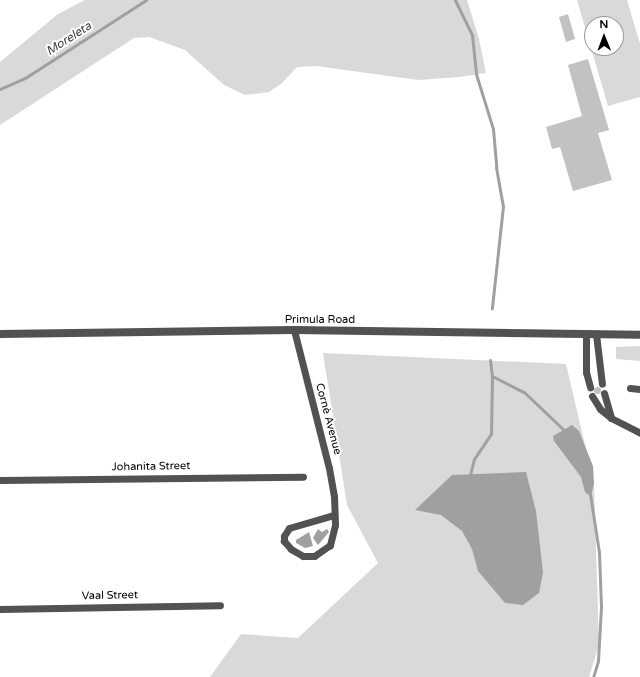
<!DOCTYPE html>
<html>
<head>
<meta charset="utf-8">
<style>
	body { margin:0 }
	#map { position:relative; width:640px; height:677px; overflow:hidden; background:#fff; font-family:"Varela Round",sans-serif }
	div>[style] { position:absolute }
	.green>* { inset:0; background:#d9d9d9 }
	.water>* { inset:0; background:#a0a0a0 }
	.stream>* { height:3px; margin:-1.5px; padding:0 1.5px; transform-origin:1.5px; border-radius:1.5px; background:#a0a0a0 }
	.building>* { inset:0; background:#c2c2c2 }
	.round { border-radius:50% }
	.minor>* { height:7px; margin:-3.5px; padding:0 3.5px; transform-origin:3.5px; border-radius:3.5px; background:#525252 }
	.tertiary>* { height:8px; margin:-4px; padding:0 4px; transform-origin:4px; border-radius:4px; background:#525252 }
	span { translate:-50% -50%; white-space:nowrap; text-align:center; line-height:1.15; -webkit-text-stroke:4px #fff; paint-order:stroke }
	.street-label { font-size:11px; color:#000 }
	.water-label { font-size:12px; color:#414141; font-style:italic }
	.north { position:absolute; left:584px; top:16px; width:40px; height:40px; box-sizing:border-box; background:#fff; border:1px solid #999; border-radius:50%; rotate:359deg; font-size:11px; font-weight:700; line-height:16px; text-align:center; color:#000 }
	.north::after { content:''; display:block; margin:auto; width:14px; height:18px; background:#000; clip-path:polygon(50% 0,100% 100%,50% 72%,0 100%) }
</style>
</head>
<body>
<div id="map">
	<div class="green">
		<i style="clip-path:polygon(85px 0,467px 0,479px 39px,486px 73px,459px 77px,418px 80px,316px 66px,297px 67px,282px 83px,269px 92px,245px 95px,224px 85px,185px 50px,149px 37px,134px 38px,0 125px,0 62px,58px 14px)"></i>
		<i style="clip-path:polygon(evenodd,577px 0,627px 0,640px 44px,640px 97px,608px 106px,577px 0,592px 24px,616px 24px,616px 48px,592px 48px,592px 24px)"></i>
		<i style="clip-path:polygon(640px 346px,640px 361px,616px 359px,616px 347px)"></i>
		<i style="clip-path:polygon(323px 353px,566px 364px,594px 483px,599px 645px,589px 677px,210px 677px,241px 634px,298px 638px,378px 563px,347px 505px)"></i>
	</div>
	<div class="water">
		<i style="clip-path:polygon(572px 425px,579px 431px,593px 466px,594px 483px,591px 497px,585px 492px,581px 477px,554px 441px,553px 436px)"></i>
		<i style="clip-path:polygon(526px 472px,536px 511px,543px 572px,539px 593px,523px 605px,505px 603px,478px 571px,472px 549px,462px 531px,441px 515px,415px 510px,452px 475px)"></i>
		<i style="clip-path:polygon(318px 529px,322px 532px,327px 529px,329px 532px,318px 545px,313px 538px)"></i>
		<i style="clip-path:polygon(309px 532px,313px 546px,305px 548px,296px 543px,296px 540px)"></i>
	</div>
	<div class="stream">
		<i style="left:455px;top:0;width:39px;rotate:64deg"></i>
		<i style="left:472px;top:35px;width:39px;rotate:84deg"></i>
		<i style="left:476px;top:74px;width:58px;rotate:72.8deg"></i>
		<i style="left:493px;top:129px;width:38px;rotate:85deg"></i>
		<i style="left:496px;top:167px;width:40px;rotate:80deg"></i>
		<i style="left:503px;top:206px;width:103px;rotate:96.2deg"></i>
		<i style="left:0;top:89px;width:27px;rotate:-24deg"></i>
		<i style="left:25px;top:78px;width:144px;rotate:-32.8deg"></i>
		<i style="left:490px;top:360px;width:16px;rotate:83deg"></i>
		<i style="left:492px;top:376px;width:36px;rotate:27deg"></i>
		<i style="left:524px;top:392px;width:58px;rotate:43.6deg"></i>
		<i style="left:470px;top:475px;width:16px;rotate:-76deg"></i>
		<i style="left:474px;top:459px;width:30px;rotate:-56deg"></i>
		<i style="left:491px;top:434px;width:58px;rotate:-89deg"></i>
		<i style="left:590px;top:494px;width:59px;rotate:81.2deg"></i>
		<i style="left:599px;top:552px;width:55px;rotate:87.9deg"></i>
		<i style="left:601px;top:607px;width:54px;rotate:93.2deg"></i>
		<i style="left:598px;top:661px;width:17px;rotate:107deg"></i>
	</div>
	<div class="building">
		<i style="clip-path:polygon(568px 14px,575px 39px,566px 42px,559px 17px)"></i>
		<i style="clip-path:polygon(588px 59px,609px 130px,598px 133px,612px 180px,573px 191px,560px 147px,552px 149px,546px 127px,582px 116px,568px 65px)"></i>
		<i class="round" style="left:593.5px;top:386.5px;width:7px;height:7px"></i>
	</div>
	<div class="minor">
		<i style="left:294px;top:330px;width:142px;rotate:75.8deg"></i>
		<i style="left:329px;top:468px;width:28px;rotate:80deg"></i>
		<i style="left:334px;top:496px;width:29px;rotate:88deg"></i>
		<i style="left:335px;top:525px;width:21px;rotate:104deg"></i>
		<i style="left:330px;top:545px;width:19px;rotate:145deg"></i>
		<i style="left:314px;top:556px;width:11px;rotate:180deg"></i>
		<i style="left:303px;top:556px;width:14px;rotate:-150deg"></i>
		<i style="left:291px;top:549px;width:11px;rotate:-131deg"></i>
		<i style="left:284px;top:541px;width:5px;rotate:-90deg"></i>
		<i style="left:284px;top:536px;width:9px;rotate:-58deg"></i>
		<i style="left:289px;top:528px;width:47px;rotate:-16.1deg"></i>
		<i style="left:586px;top:334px;width:38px;rotate:90deg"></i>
		<i style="left:586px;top:372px;width:16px;rotate:75deg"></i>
		<i style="left:596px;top:334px;width:50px;rotate:83.2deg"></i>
		<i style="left:630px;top:388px;width:10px;rotate:6deg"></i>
		<i style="left:604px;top:393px;width:26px;rotate:74deg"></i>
		<i style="left:592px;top:396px;width:15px;rotate:58deg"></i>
		<i style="left:600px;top:409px;width:14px;rotate:39deg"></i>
		<i style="left:611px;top:418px;width:33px;rotate:27deg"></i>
		<i style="left:0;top:480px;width:303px;rotate:-0.6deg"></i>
		<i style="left:0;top:609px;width:220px;rotate:-1deg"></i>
	</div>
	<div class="tertiary">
		<i style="left:0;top:334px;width:294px;rotate:-0.8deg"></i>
		<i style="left:294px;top:330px;width:346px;rotate:0.8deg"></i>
	</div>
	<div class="street-label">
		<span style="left:320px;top:320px">Primula Road</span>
		<span style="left:328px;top:419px;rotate:75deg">Cornè Avenue</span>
		<span style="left:151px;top:467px;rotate:-1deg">Johanita Street</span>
		<span style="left:110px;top:596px;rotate:-1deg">Vaal Street</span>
	</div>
	<div class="water-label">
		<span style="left:69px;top:39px;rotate:-33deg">Moreleta</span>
	</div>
	<div class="north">N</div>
</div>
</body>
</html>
